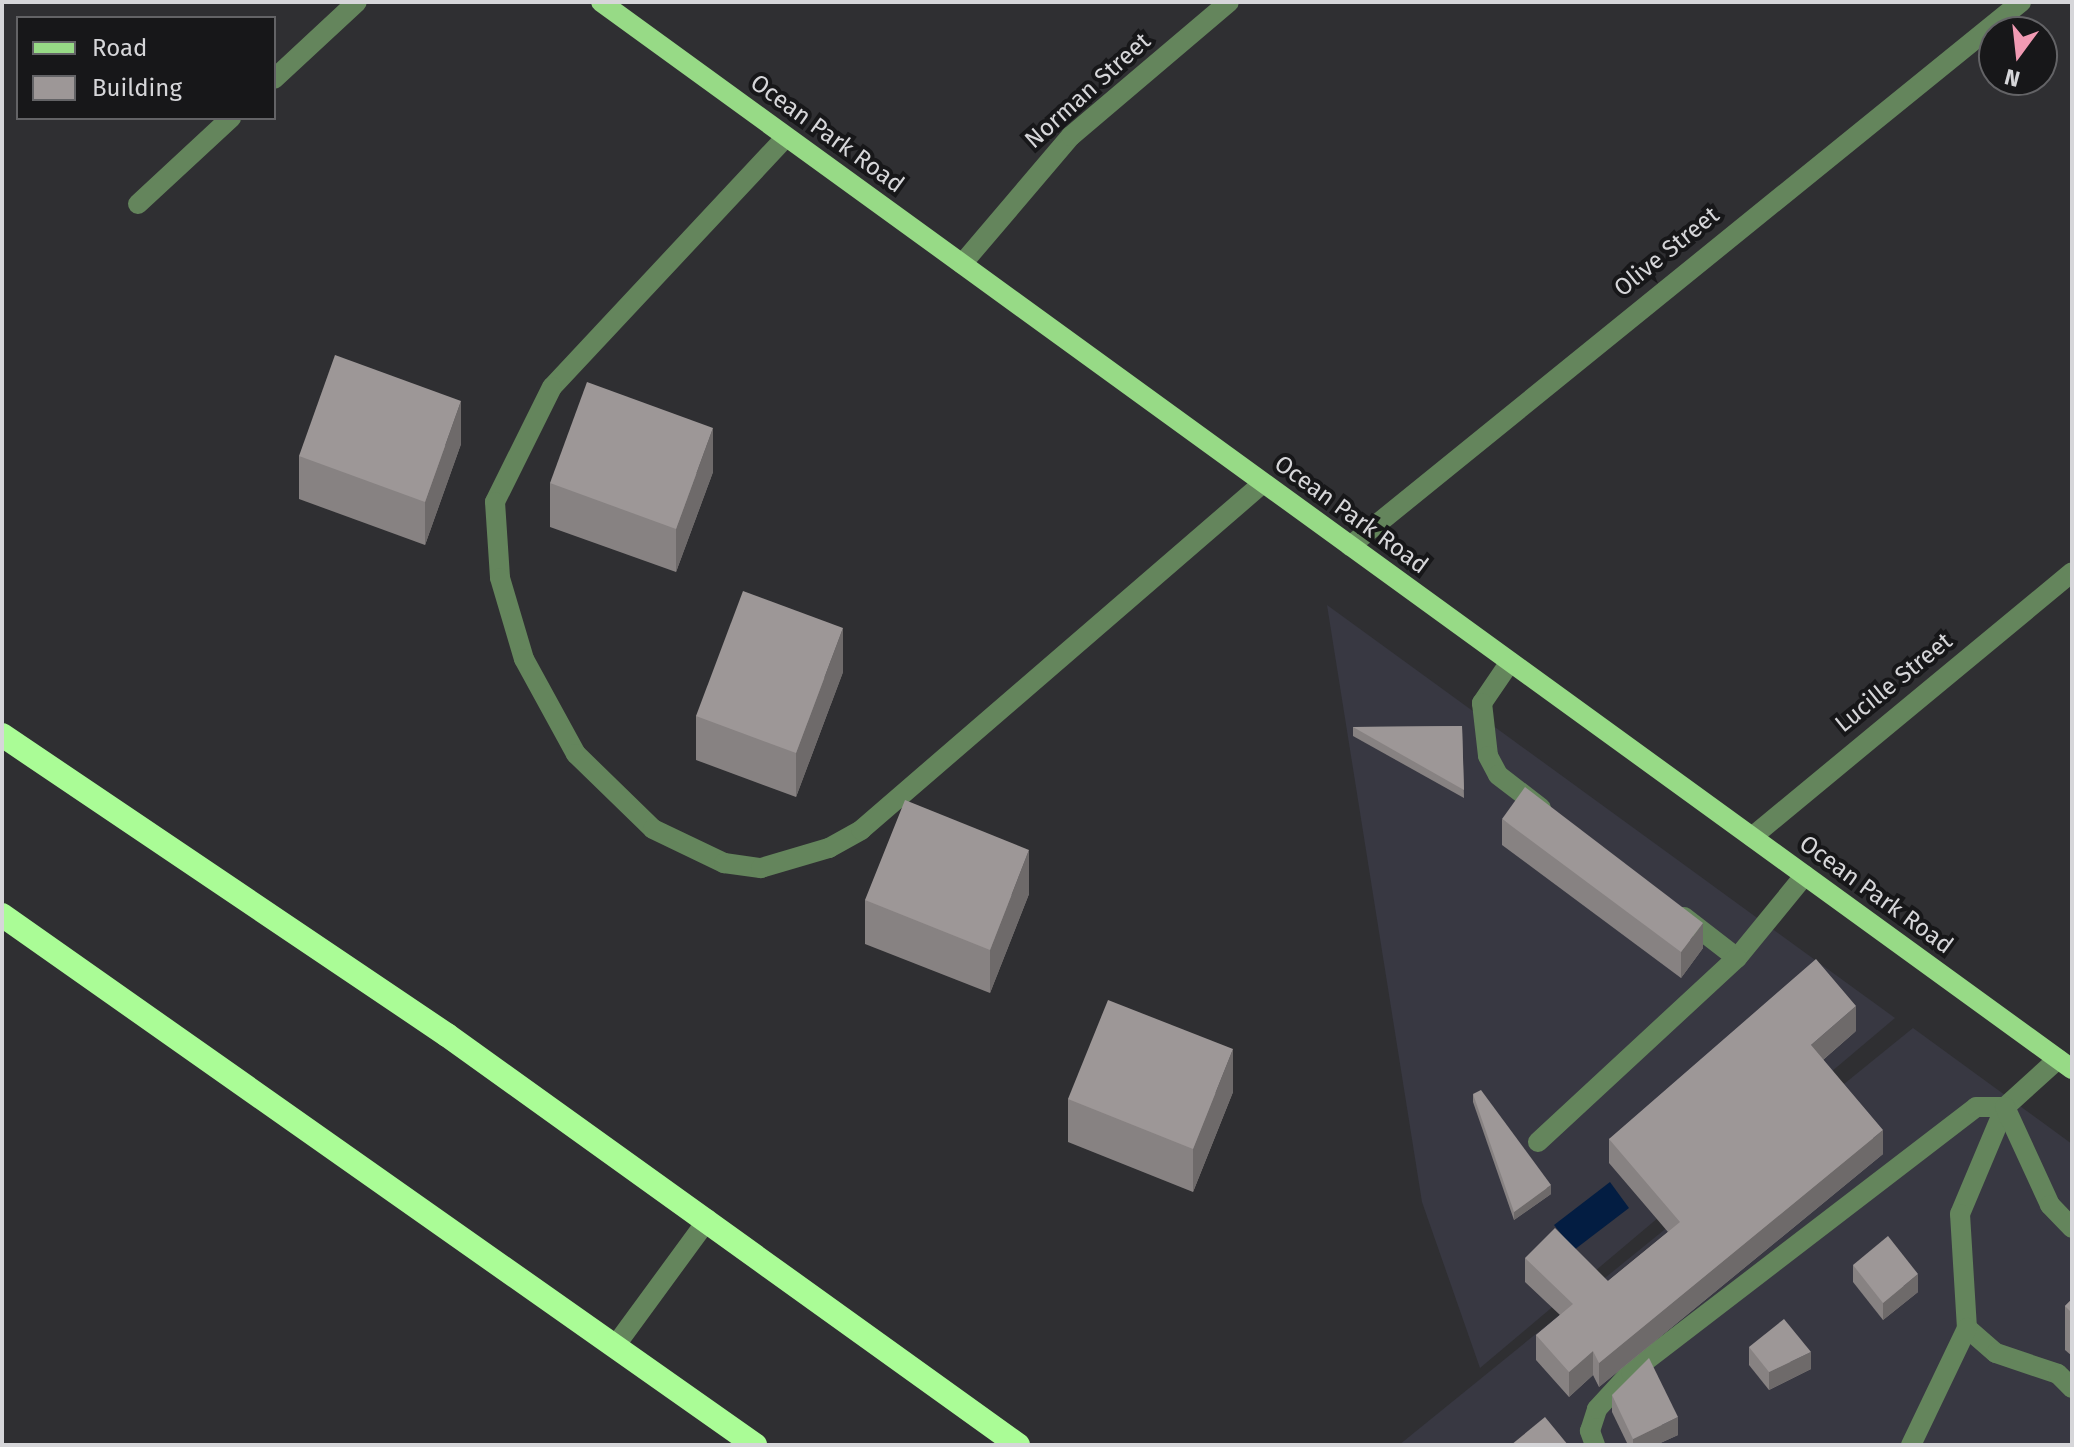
<!DOCTYPE html>
<html>
<head>
<meta charset="utf-8">
<style>
	body { margin:0 }
	#map { position:relative; width:2074px; height:1447px; overflow:hidden; background:#2f2f32; font-family:"Fira Sans",sans-serif }
	div>[style] { position:absolute }
	.built>* { inset:0; background:#383842 }
	.water>* { inset:0; background:#031d42 }
	.minor>* { height:20px; margin:-10px; padding:0 10px; transform-origin:10px; border-radius:10px; background:#64855c }
	.major>* { height:20px; margin:-10px; padding:0 10px; transform-origin:10px; border-radius:10px; background:#97da86 }
	.highway>* { height:24px; margin:-12px; padding:0 12px; transform-origin:12px; border-radius:12px; background:#aafc96 }
	.wall>* { inset:0; background:#878282 }
	.shaded-wall>* { inset:0; background:#6e6a6a }
	.building>* { inset:0; background:#9d9797 }
	span { translate:-50% -50%; white-space:nowrap; text-align:center; line-height:1.15; -webkit-text-stroke:8px #171719; paint-order:stroke }
	.street-label { font-size:24px; color:#d6d6d9 }
	.frame { position:absolute; inset:0; border:4px solid #d6d6d9; pointer-events:none }
	.legend { position:absolute; left:16px; top:16px; width:260px; height:104px; box-sizing:border-box; background:#171719; border:2px solid #636366; margin:0; padding:10px 14px; list-style:none; font-size:24px; color:#d6d6d9 }
	.legend li { display:flex; align-items:center; gap:16px; height:40px }
	.legend b { width:40px; border:2px solid #636366 }
	.north { position:absolute; left:1978px; top:16px; width:80px; height:80px; box-sizing:border-box; background:#171719; border:2px solid #636366; border-radius:50%; rotate:195deg; font-size:22px; font-weight:700; line-height:32px; text-align:center; color:#d6d6d9 }
	.north::after { content:''; display:block; margin:auto; width:28px; height:36px; background:#f19ab3; clip-path:polygon(50% 0,100% 100%,50% 72%,0 100%) }
</style>
</head>
<body>
<div id="map">
	<div class="built">
		<i style="clip-path:polygon(1327px 605px,1895px 1018px,1480px 1368px,1422px 1202px)"></i>
		<i style="clip-path:polygon(1913px 1028px,2072px 1144px,2072px 1445px,1399px 1445px)"></i>
	</div>
	<div class="water">
		<i style="clip-path:polygon(1610px 1182px,1629px 1208px,1574px 1250px,1554px 1225px)"></i>
	</div>
	<div class="minor">
		<i style="left:274px;top:79px;width:113px;rotate:-42.9deg"></i>
		<i style="left:786px;top:137px;width:342px;rotate:133.1deg"></i>
		<i style="left:552px;top:387px;width:128px;rotate:116.4deg"></i>
		<i style="left:495px;top:502px;width:76px;rotate:86.2deg"></i>
		<i style="left:500px;top:578px;width:84px;rotate:73.5deg"></i>
		<i style="left:524px;top:659px;width:108px;rotate:61.3deg"></i>
		<i style="left:576px;top:754px;width:107px;rotate:44.2deg"></i>
		<i style="left:653px;top:829px;width:79px;rotate:25.6deg"></i>
		<i style="left:724px;top:863px;width:37px;rotate:8deg"></i>
		<i style="left:761px;top:868px;width:71px;rotate:-16.4deg"></i>
		<i style="left:829px;top:848px;width:37px;rotate:-29deg"></i>
		<i style="left:861px;top:830px;width:531px;rotate:-40.8deg"></i>
		<i style="left:138px;top:204px;width:127px;rotate:-42.8deg"></i>
		<i style="left:962px;top:264px;width:168px;rotate:-49.6deg"></i>
		<i style="left:1071px;top:136px;width:207px;rotate:-40.3deg"></i>
		<i style="left:1350px;top:546px;width:864px;rotate:-39.03deg"></i>
		<i style="left:1510px;top:662px;width:50px;rotate:124.3deg"></i>
		<i style="left:1482px;top:703px;width:53px;rotate:83.5deg"></i>
		<i style="left:1488px;top:756px;width:21px;rotate:62deg"></i>
		<i style="left:1498px;top:775px;width:54px;rotate:37.5deg"></i>
		<i style="left:1752px;top:837px;width:415px;rotate:-39.6deg"></i>
		<i style="left:1684px;top:917px;width:67px;rotate:37.7deg"></i>
		<i style="left:1737px;top:958px;width:107px;rotate:-50.7deg"></i>
		<i style="left:2058px;top:1059px;width:72px;rotate:137.8deg"></i>
		<i style="left:2005px;top:1107px;width:116px;rotate:112.8deg"></i>
		<i style="left:1960px;top:1214px;width:114px;rotate:86.5deg"></i>
		<i style="left:1967px;top:1328px;width:38px;rotate:41deg"></i>
		<i style="left:1996px;top:1353px;width:65px;rotate:18.7deg"></i>
		<i style="left:2058px;top:1374px;width:20px;rotate:45deg"></i>
		<i style="left:1538px;top:1142px;width:271px;rotate:-42.8deg"></i>
		<i style="left:618px;top:1342px;width:152px;rotate:-53.8deg"></i>
		<i style="left:1595px;top:1445px;width:15px;rotate:-110deg"></i>
		<i style="left:1590px;top:1431px;width:23px;rotate:-72deg"></i>
		<i style="left:1597px;top:1409px;width:50px;rotate:-47.4deg"></i>
		<i style="left:1631px;top:1372px;width:435px;rotate:-37.5deg"></i>
		<i style="left:1976px;top:1107px;width:29px"></i>
		<i style="left:2005px;top:1107px;width:108px;rotate:65.3deg"></i>
		<i style="left:2050px;top:1205px;width:32px;rotate:46deg"></i>
		<i style="left:1911px;top:1445px;width:130px;rotate:-64.4deg"></i>
	</div>
	<div class="major">
		<i style="left:601px;top:2px;width:1817px;rotate:35.96deg"></i>
	</div>
	<div class="highway">
		<i style="left:2px;top:735px;width:537px;rotate:33.99deg"></i>
		<i style="left:447px;top:1035px;width:703px;rotate:35.68deg"></i>
		<i style="left:2px;top:915px;width:921px;rotate:35.14deg"></i>
	</div>
	<div class="wall">
		<i style="clip-path:polygon(461px 444px,425px 545px,299px 499px,299px 456px)"></i>
		<i style="clip-path:polygon(713px 472px,676px 572px,550px 527px,550px 483px)"></i>
		<i style="clip-path:polygon(843px 672px,796px 797px,696px 760px,696px 716px)"></i>
		<i style="clip-path:polygon(1462px 726px,1464px 798px,1353px 736px,1353px 727px)"></i>
		<i style="clip-path:polygon(1502px 819px,1703px 948px,1681px 978px,1502px 845px)"></i>
		<i style="clip-path:polygon(1029px 894px,990px 993px,865px 944px,865px 900px)"></i>
		<i style="clip-path:polygon(1856px 1031px,1823px 1060px,1883px 1154px,1599px 1387px,1593px 1375px,1569px 1397px,1536px 1360px,1536px 1335px,1560px 1315px,1525px 1282px,1525px 1258px,1608px 1281px,1668px 1232px,1609px 1163px,1609px 1139px)"></i>
		<i style="clip-path:polygon(1233px 1092px,1193px 1192px,1068px 1142px,1068px 1099px)"></i>
		<i style="clip-path:polygon(1473px 1094px,1551px 1194px,1514px 1220px,1473px 1102px)"></i>
		<i style="clip-path:polygon(1853px 1265px,1918px 1292px,1883px 1320px,1853px 1282px)"></i>
		<i style="clip-path:polygon(2072px 1299px,2072px 1356px,2065px 1350px,2065px 1306px)"></i>
		<i style="clip-path:polygon(1749px 1347px,1811px 1369px,1769px 1390px,1749px 1365px)"></i>
		<i style="clip-path:polygon(1612px 1395px,1678px 1435px,1656px 1445px,1628px 1445px,1612px 1412px)"></i>
	</div>
	<div class="shaded-wall">
		<i style="clip-path:polygon(461px 401px,461px 444px,425px 545px,425px 502px)"></i>
		<i style="clip-path:polygon(713px 428px,713px 472px,676px 572px,676px 529px)"></i>
		<i style="clip-path:polygon(843px 628px,843px 672px,796px 797px,796px 753px)"></i>
		<i style="clip-path:polygon(1029px 850px,1029px 894px,990px 993px,990px 950px)"></i>
		<i style="clip-path:polygon(1703px 923px,1703px 948px,1681px 978px,1681px 952px)"></i>
		<i style="clip-path:polygon(1856px 1006px,1856px 1031px,1811px 1070px,1811px 1045px)"></i>
		<i style="clip-path:polygon(1233px 1049px,1233px 1092px,1193px 1192px,1193px 1149px)"></i>
		<i style="clip-path:polygon(1883px 1130px,1883px 1154px,1599px 1387px,1599px 1363px)"></i>
		<i style="clip-path:polygon(1551px 1185px,1551px 1194px,1514px 1220px,1514px 1212px)"></i>
		<i style="clip-path:polygon(1918px 1274px,1918px 1292px,1883px 1320px,1883px 1303px)"></i>
		<i style="clip-path:polygon(1593px 1351px,1593px 1375px,1569px 1397px,1569px 1372px)"></i>
		<i style="clip-path:polygon(1811px 1352px,1811px 1369px,1769px 1390px,1769px 1372px)"></i>
		<i style="clip-path:polygon(1678px 1417px,1678px 1435px,1656px 1445px,1633px 1445px,1633px 1439px)"></i>
	</div>
	<div class="building">
		<i style="clip-path:polygon(335px 355px,461px 401px,425px 502px,299px 456px)"></i>
		<i style="clip-path:polygon(587px 382px,713px 428px,676px 529px,550px 483px)"></i>
		<i style="clip-path:polygon(743px 591px,843px 628px,796px 753px,696px 716px)"></i>
		<i style="clip-path:polygon(1462px 726px,1464px 790px,1353px 727px)"></i>
		<i style="clip-path:polygon(1525px 787px,1703px 923px,1681px 952px,1502px 819px)"></i>
		<i style="clip-path:polygon(905px 800px,1029px 850px,990px 950px,865px 900px)"></i>
		<i style="clip-path:polygon(1816px 959px,1856px 1006px,1811px 1045px,1883px 1130px,1599px 1363px,1593px 1351px,1569px 1372px,1536px 1335px,1573px 1304px,1525px 1258px,1555px 1228px,1608px 1281px,1680px 1222px,1609px 1139px)"></i>
		<i style="clip-path:polygon(1108px 1000px,1233px 1049px,1193px 1149px,1068px 1099px)"></i>
		<i style="clip-path:polygon(1481px 1090px,1551px 1185px,1514px 1212px,1473px 1094px)"></i>
		<i style="clip-path:polygon(1888px 1236px,1918px 1274px,1883px 1303px,1853px 1265px)"></i>
		<i style="clip-path:polygon(2072px 1299px,2072px 1313px,2065px 1306px)"></i>
		<i style="clip-path:polygon(1784px 1319px,1811px 1352px,1769px 1372px,1749px 1347px)"></i>
		<i style="clip-path:polygon(1649px 1358px,1678px 1417px,1633px 1439px,1612px 1395px)"></i>
		<i style="clip-path:polygon(1545px 1417px,1568px 1445px,1511px 1445px)"></i>
	</div>
	<div class="street-label">
		<span style="left:1088px;top:91px;rotate:-42deg">Norman Street</span>
		<span style="left:827px;top:134px;rotate:36deg">Ocean Park Road</span>
		<span style="left:1667px;top:252px;rotate:-39deg">Olive Street</span>
		<span style="left:1351px;top:515px;rotate:36deg">Ocean Park Road</span>
		<span style="left:1894px;top:683px;rotate:-39deg">Lucille Street</span>
		<span style="left:1876px;top:895px;rotate:36deg">Ocean Park Road</span>
	</div>
	<div class="frame"></div>
	<ul class="legend">
	<li><b style="height:10px;background:#97da86"></b>Road</li>
	<li><b style="height:22px;background:#9d9797"></b>Building</li>
	</ul>
	<div class="north">N</div>
</div>
</body>
</html>
